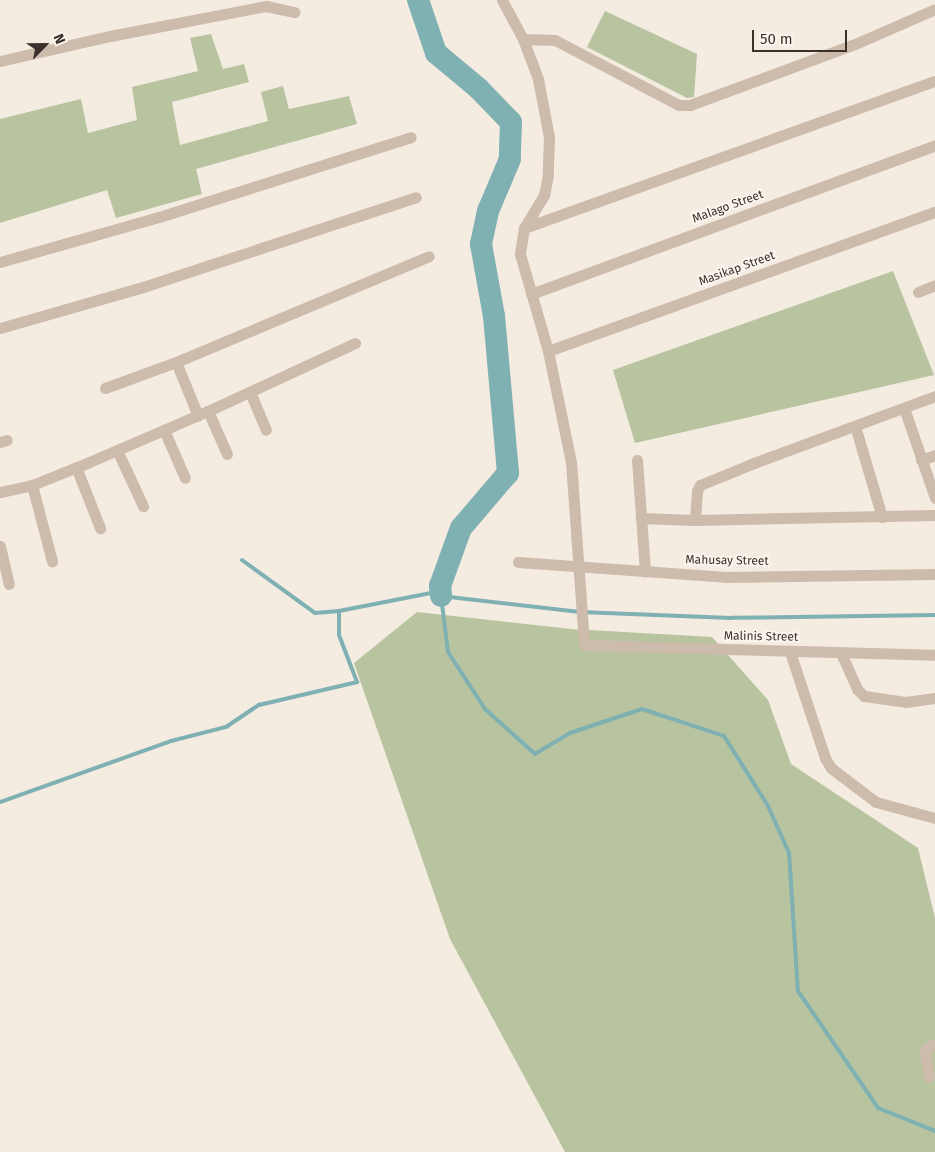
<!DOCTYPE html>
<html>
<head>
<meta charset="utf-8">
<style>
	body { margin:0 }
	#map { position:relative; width:935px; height:1152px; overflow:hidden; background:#f4ebe1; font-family:"Fira Sans",sans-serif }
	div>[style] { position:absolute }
	.green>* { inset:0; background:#b8c4a0 }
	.stream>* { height:4px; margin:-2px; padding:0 2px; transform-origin:2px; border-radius:2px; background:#7fb0b2 }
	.river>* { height:22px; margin:-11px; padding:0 11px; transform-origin:11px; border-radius:11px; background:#7fb0b2 }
	.minor>* { height:11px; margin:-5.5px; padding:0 5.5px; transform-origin:5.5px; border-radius:5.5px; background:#cdbbac }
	span { translate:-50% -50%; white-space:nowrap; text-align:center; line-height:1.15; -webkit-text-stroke:4px #fbf5ee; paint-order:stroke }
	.street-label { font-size:12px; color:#3b302b }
	.north { position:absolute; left:20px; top:20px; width:50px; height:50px; -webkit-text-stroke:4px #fbf5ee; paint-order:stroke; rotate:67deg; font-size:14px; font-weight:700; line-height:20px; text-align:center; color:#3b302b }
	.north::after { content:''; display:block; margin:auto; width:18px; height:22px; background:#3b302b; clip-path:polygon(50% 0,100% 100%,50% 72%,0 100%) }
	.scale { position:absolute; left:752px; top:30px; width:95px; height:22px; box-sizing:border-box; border:2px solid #3b302b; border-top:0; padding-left:6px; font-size:15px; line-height:18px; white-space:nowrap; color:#3b302b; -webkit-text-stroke:4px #fbf5ee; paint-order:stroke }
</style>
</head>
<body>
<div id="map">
	<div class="green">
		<i style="clip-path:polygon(605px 11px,697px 54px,694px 97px,687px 98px,587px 47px)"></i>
		<i style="clip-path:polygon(211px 34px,223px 69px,244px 64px,249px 82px,172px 102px,180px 145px,268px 121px,261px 92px,283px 86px,289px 109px,349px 96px,357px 124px,196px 169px,202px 194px,116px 218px,107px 190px,0 223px,0 119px,81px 99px,88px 133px,137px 120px,132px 87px,198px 71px,190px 38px)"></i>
		<i style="clip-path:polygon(893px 271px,934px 375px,635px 443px,613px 370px)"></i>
		<i style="clip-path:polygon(417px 612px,571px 629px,712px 637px,768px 700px,791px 764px,918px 848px,935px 918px,935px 1152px,565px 1152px,450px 939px,354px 663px)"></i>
	</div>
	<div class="stream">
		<i style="left:242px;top:560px;width:90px;rotate:36deg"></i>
		<i style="left:315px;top:613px;width:24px;rotate:-5deg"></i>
		<i style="left:935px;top:615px;width:204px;rotate:179.2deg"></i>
		<i style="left:731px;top:618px;width:151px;rotate:-177.7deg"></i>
		<i style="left:580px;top:612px;width:140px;rotate:-173.4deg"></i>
		<i style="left:441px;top:596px;width:56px;rotate:82.9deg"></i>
		<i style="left:448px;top:652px;width:68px;rotate:57deg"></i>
		<i style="left:485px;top:709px;width:67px;rotate:42deg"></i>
		<i style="left:535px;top:754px;width:41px;rotate:-31deg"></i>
		<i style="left:570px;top:733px;width:76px;rotate:-18.4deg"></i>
		<i style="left:642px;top:709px;width:86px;rotate:18.2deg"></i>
		<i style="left:724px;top:736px;width:83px;rotate:57.8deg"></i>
		<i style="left:768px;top:806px;width:51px;rotate:65.9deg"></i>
		<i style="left:789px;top:853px;width:138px;rotate:86.3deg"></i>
		<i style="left:798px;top:991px;width:142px;rotate:55.6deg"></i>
		<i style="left:878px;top:1108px;width:61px;rotate:22deg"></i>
		<i style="left:0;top:802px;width:182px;rotate:-19.6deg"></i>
		<i style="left:171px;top:741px;width:57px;rotate:-14.3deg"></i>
		<i style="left:226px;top:727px;width:40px;rotate:-34deg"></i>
		<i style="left:259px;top:705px;width:101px;rotate:-13.2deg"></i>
		<i style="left:357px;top:682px;width:50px;rotate:-111deg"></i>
		<i style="left:339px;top:635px;width:24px;rotate:-90deg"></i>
		<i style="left:339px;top:611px;width:104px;rotate:-11.1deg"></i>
	</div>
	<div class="river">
		<i style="left:418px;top:0;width:56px;rotate:71.2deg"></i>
		<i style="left:436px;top:53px;width:55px;rotate:39.8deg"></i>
		<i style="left:478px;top:88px;width:47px;rotate:45.9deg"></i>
		<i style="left:511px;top:122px;width:37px;rotate:92deg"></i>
		<i style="left:510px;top:159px;width:56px;rotate:112.9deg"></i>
		<i style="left:488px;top:211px;width:34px;rotate:102deg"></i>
		<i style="left:481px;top:244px;width:73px;rotate:79.8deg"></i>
		<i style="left:494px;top:316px;width:158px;rotate:84.9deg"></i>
		<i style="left:508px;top:473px;width:72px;rotate:130.5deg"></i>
		<i style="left:461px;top:528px;width:62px;rotate:109.9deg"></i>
		<i style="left:440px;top:586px;width:10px;rotate:84deg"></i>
	</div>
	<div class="minor">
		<i style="left:502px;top:0;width:44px;rotate:61.7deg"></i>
		<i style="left:523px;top:39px;width:43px;rotate:69.4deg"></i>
		<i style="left:538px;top:79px;width:59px;rotate:79.3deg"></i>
		<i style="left:549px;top:137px;width:38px;rotate:92deg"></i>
		<i style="left:548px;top:175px;width:20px;rotate:101deg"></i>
		<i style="left:544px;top:195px;width:39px;rotate:121deg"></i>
		<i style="left:524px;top:228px;width:26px;rotate:99deg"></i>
		<i style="left:520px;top:254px;width:101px;rotate:73.9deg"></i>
		<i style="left:548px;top:351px;width:113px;rotate:78.3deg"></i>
		<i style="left:571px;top:462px;width:183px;rotate:85.9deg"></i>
		<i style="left:584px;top:645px;width:351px;rotate:1.6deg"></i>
		<i style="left:523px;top:39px;width:32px;rotate:2deg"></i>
		<i style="left:555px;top:40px;width:140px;rotate:27.7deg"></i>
		<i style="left:679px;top:105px;width:11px"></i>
		<i style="left:690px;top:105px;width:176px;rotate:-20.3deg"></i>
		<i style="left:855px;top:44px;width:87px;rotate:-23.6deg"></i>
		<i style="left:0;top:61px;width:113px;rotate:-12.8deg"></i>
		<i style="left:110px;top:36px;width:159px;rotate:-10.9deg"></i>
		<i style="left:266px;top:6px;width:29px;rotate:12deg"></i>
		<i style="left:524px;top:228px;width:436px;rotate:-19.7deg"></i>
		<i style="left:0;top:262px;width:165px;rotate:-15.8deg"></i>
		<i style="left:159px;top:217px;width:264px;rotate:-17.6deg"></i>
		<i style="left:918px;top:292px;width:18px;rotate:-22deg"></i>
		<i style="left:531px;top:294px;width:431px;rotate:-20.2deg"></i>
		<i style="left:0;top:328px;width:152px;rotate:-16deg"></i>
		<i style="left:146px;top:286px;width:284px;rotate:-18.2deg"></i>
		<i style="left:548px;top:351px;width:411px;rotate:-19.8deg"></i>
		<i style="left:176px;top:362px;width:58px;rotate:67.8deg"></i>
		<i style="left:105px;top:388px;width:76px;rotate:-20.1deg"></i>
		<i style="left:176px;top:362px;width:274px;rotate:-22.7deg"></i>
		<i style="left:250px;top:392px;width:41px;rotate:67.2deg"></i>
		<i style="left:904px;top:408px;width:95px;rotate:71deg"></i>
		<i style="left:208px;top:411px;width:47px;rotate:66.2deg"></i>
		<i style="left:855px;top:426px;width:95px;rotate:73.5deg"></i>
		<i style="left:164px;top:430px;width:52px;rotate:66.4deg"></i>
		<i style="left:0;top:442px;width:7px;rotate:-16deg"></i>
		<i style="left:117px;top:450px;width:62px;rotate:65.1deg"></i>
		<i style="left:637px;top:460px;width:112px;rotate:85.9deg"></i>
		<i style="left:921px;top:460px;width:15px;rotate:-20deg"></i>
		<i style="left:76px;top:467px;width:66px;rotate:68.5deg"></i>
		<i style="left:32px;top:485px;width:79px;rotate:75.3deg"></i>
		<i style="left:0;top:492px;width:33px;rotate:-12deg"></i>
		<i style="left:32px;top:485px;width:59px;rotate:-21.8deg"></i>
		<i style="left:87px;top:463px;width:132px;rotate:-23.3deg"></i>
		<i style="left:208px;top:411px;width:162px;rotate:-24.8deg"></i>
		<i style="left:641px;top:518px;width:54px;rotate:2.1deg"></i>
		<i style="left:695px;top:520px;width:240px;rotate:-1.2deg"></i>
		<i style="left:695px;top:520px;width:29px;rotate:-86deg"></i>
		<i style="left:697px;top:491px;width:7px;rotate:-63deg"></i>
		<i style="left:700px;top:485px;width:58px;rotate:-22.2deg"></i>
		<i style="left:754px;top:463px;width:193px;rotate:-20.3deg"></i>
		<i style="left:0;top:546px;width:39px;rotate:77deg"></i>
		<i style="left:518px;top:562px;width:208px;rotate:4.1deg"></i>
		<i style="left:725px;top:577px;width:210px;rotate:-0.8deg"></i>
		<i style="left:790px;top:652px;width:112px;rotate:71.7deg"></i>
		<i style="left:825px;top:758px;width:12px;rotate:59deg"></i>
		<i style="left:831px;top:768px;width:56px;rotate:37.1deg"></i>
		<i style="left:876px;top:802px;width:61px;rotate:15.2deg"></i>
		<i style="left:841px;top:653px;width:39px;rotate:66deg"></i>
		<i style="left:857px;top:689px;width:10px;rotate:45deg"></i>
		<i style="left:864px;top:696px;width:42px;rotate:8.1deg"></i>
		<i style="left:906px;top:702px;width:29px;rotate:-8deg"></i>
		<i style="left:929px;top:1077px;width:24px;rotate:-99deg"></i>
		<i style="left:925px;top:1053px;width:5px;rotate:-68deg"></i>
		<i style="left:927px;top:1048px;width:9px;rotate:-27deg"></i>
	</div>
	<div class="street-label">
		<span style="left:728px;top:207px;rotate:-20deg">Malago Street</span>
		<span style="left:737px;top:269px;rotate:-20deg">Masikap Street</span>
		<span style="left:727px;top:561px;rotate:1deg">Mahusay Street</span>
		<span style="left:761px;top:637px;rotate:1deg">Malinis Street</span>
	</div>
	<div class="north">N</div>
	<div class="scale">50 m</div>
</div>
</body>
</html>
